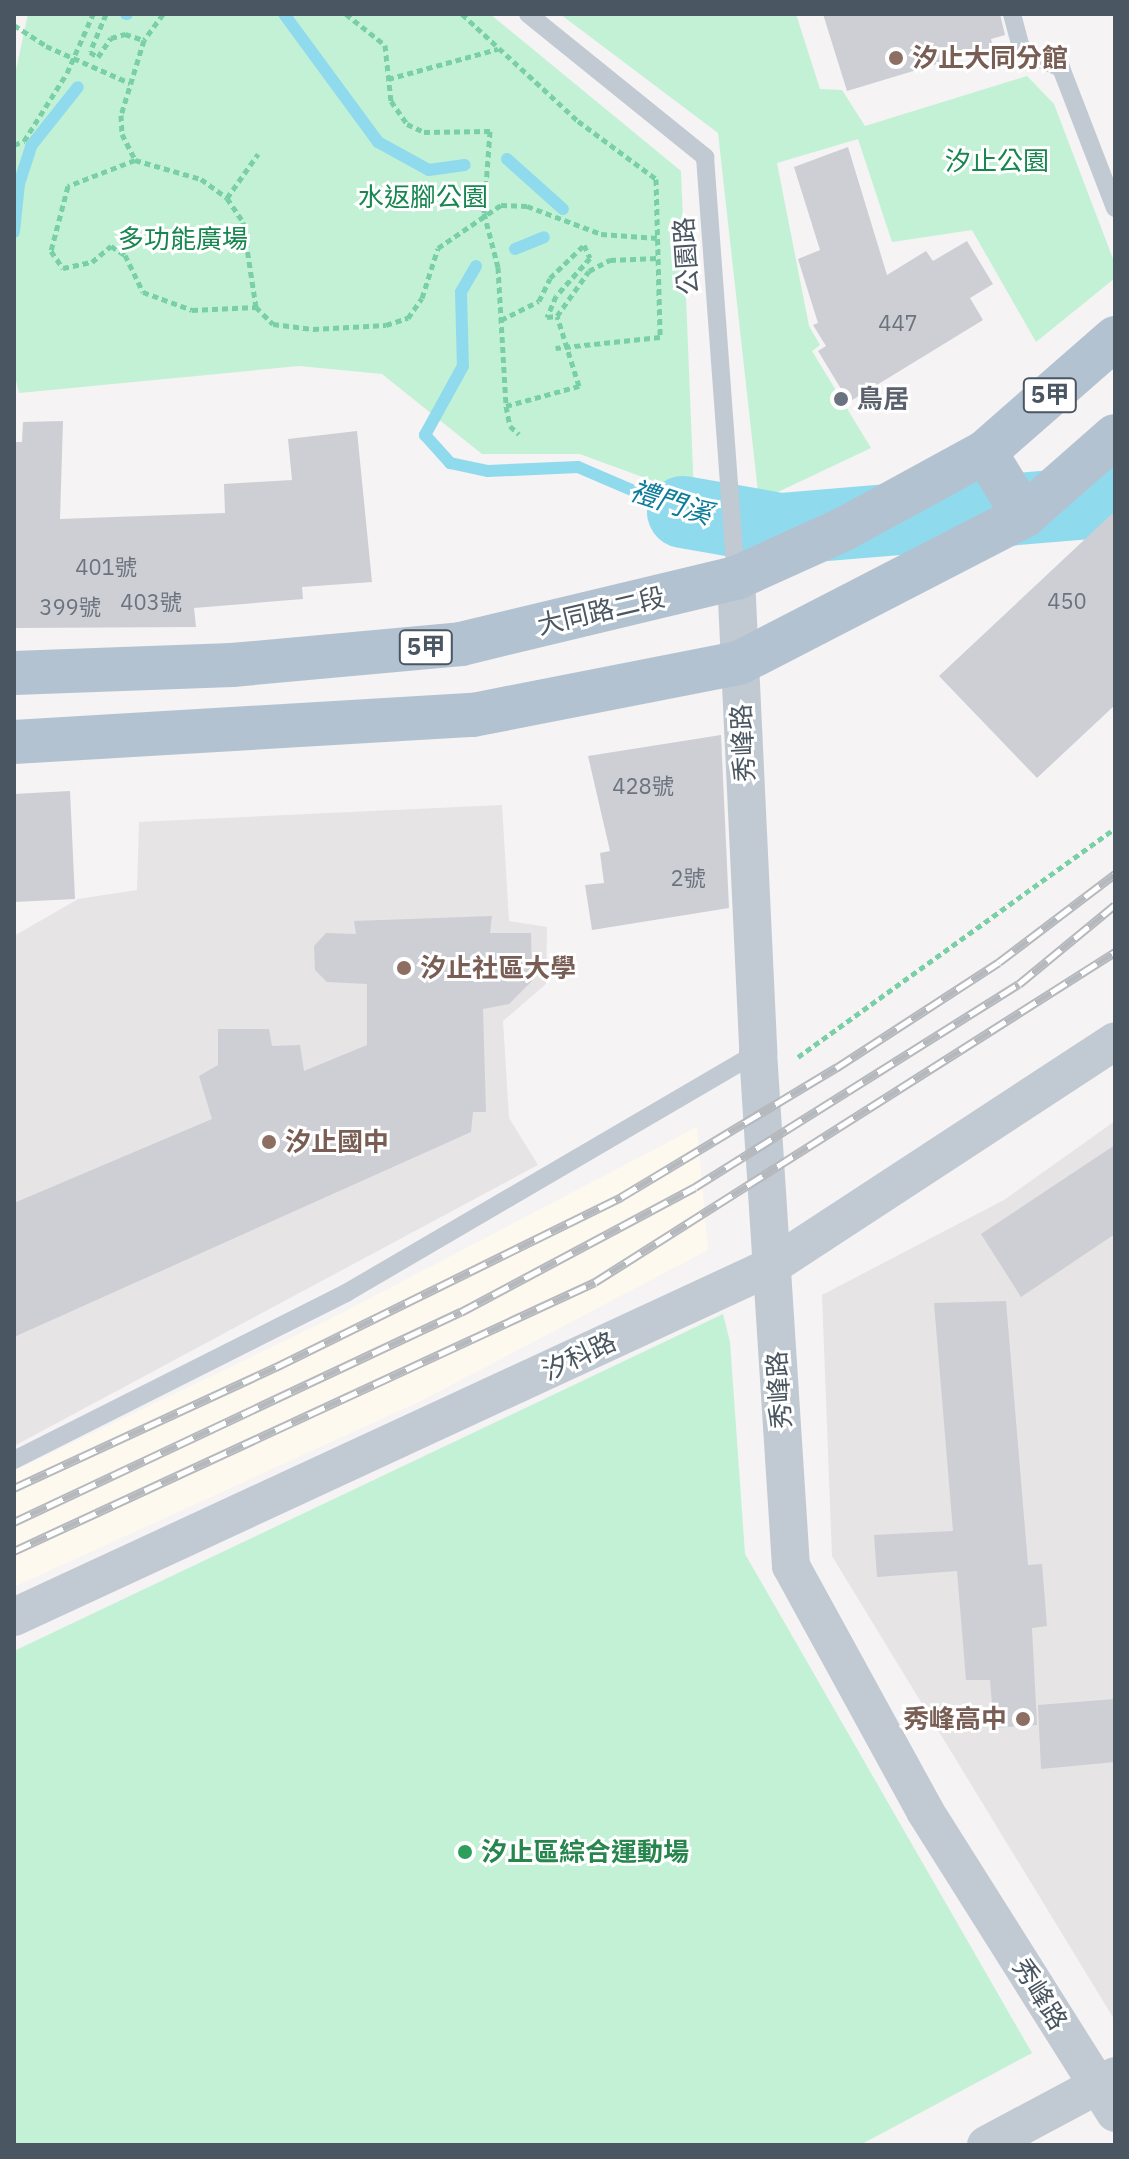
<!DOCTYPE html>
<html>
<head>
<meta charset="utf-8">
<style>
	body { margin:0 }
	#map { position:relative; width:1129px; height:2159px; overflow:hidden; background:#f5f3f3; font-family:"IBM Plex Sans","Noto Sans TC",sans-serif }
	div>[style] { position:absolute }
	.commercial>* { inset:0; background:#fdf9ef }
	.education>* { inset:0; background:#e6e4e5 }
	.green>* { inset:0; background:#c3f1d5 }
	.stream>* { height:12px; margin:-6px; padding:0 6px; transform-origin:6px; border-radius:6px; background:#90daee }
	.river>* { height:72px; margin:-36px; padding:0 36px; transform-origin:36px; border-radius:36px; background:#90daee }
	.building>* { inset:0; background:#cdcfd5 }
	.path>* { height:5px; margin-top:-2.5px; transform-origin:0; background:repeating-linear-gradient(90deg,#7ad0a6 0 6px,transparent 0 10px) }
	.service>* { height:18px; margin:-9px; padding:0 9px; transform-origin:9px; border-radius:9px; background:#c1cad2 }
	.minor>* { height:38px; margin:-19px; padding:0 19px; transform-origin:19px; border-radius:19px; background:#c1cad2 }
	.primary>* { height:44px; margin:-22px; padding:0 22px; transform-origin:22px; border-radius:22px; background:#b3c2d1 }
	.rail>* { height:9px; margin-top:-4.5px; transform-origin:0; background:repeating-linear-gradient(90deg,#fff 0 18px,#b5b8bd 0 36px); box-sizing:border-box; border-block:2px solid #b5b8bd }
	.dots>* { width:22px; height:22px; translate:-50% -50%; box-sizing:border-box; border:4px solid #fff; border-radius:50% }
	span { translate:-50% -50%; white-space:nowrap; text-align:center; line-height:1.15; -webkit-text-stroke:6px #fff; paint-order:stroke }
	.number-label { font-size:22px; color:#6b747e }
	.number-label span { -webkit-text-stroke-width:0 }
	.shield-label span { padding:2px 6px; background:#fff; border:2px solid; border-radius:6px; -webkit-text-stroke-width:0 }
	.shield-label { font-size:24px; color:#4a5661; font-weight:700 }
	.education-label { font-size:26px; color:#785e54; font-weight:700 }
	.left { translate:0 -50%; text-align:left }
	.right { translate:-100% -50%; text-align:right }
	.park-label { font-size:26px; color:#17864f }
	.street-label { font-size:26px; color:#4a5661 }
	.worship-label { font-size:26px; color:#5b616d; font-weight:700 }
	.leisure-label { font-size:26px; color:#27864d; font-weight:700 }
	.water-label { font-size:28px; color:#0c7c9b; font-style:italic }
	.frame { position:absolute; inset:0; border:16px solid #4a5661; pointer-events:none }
</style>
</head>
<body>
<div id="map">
	<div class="commercial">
		<i style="clip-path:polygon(697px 1127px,708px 1250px,421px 1401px,14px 1587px,14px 1471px,338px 1315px)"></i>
	</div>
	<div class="education">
		<i style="clip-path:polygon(502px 805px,509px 921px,547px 927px,546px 984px,503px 1021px,509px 1118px,538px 1165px,14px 1446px,14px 936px,78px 899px,137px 890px,139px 822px)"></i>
		<i style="clip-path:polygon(1115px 1121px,1115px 2019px,1114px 2019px,832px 1556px,822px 1295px,1004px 1200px)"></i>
	</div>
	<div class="green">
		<i style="clip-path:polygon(28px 14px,490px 14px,681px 171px,694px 496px,580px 454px,482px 454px,382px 374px,299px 366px,19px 393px,14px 372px,14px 79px)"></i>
		<i style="clip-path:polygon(560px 14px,796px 14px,820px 89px,842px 90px,865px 126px,1027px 76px,1054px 104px,1115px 264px,1115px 278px,1036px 342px,972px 230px,892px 242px,858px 139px,777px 163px,809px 326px,820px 345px,812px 351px,871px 448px,759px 501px,718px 133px)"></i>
		<i style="clip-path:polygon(723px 1314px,730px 1342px,745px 1554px,1032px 2053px,860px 2145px,14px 2145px,14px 1651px)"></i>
	</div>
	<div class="stream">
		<i style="left:126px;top:14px;width:1px"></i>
		<i style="left:284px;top:14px;width:159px;rotate:53.7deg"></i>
		<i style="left:378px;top:142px;width:58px;rotate:28.8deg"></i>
		<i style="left:429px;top:170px;width:36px;rotate:-8deg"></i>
		<i style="left:507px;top:159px;width:75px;rotate:41.8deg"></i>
		<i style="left:14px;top:232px;width:48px;rotate:-84.1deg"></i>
		<i style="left:19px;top:184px;width:40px;rotate:-72deg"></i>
		<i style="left:31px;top:146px;width:75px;rotate:-51.5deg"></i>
		<i style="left:515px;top:249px;width:31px;rotate:-22deg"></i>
		<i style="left:476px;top:266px;width:30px;rotate:120deg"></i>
		<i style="left:461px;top:292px;width:74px;rotate:88.5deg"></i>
		<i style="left:463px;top:366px;width:79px;rotate:118.8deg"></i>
		<i style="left:425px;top:435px;width:38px;rotate:48deg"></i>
		<i style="left:450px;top:463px;width:39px;rotate:12deg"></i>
		<i style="left:488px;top:471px;width:90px;rotate:-2.5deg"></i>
		<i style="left:578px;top:467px;width:114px;rotate:23.2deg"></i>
	</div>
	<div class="river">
		<i style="left:683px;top:512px;width:98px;rotate:9.9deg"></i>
		<i style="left:780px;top:529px;width:336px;rotate:-4.8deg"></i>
	</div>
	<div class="building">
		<i style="clip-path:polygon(823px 14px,1000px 14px,1005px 35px,991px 39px,993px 47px,847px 91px)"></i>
		<i style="clip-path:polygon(848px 147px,887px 275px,926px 251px,933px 261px,967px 241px,993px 284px,970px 298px,983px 320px,849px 402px,818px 351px,826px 346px,813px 325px,818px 323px,798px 259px,820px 250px,794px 167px)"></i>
		<i style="clip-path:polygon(63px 421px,60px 519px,225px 513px,224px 484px,292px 480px,288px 439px,357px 431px,372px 582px,302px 587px,303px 599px,194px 608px,196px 627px,14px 628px,14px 442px,22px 442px,23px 422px)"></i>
		<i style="clip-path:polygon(1115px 511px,1115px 705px,1037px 778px,939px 676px)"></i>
		<i style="clip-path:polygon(721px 735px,729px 908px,592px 930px,585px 885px,604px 883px,600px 853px,610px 851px,588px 756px)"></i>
		<i style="clip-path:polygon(70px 791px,75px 899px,14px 902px,14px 794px)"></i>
		<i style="clip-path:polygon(492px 916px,490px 933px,531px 933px,532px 981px,509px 1004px,483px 1009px,486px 1112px,473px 1112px,471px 1132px,14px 1337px,14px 1203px,212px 1119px,199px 1076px,218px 1065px,218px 1029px,269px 1029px,272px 1046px,300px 1045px,304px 1071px,367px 1045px,367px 984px,327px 982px,315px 970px,314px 946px,326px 933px,356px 934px,354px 921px)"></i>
		<i style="clip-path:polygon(1115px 1145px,1115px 1234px,1021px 1297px,981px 1234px)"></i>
		<i style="clip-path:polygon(1006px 1301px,1028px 1565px,1042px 1564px,1047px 1626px,1032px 1628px,1037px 1725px,994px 1728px,990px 1680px,966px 1680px,957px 1571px,877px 1577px,874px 1535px,953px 1531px,934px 1303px)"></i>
		<i style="clip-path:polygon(1115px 1699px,1115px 1762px,1041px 1769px,1038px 1705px)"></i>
	</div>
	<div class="path">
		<i style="left:106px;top:14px;width:41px;rotate:112.8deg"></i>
		<i style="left:90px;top:52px;width:9px;rotate:32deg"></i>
		<i style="left:98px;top:57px;width:23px;rotate:-56deg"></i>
		<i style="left:111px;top:38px;width:15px;rotate:-16deg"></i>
		<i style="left:125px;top:34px;width:20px;rotate:18deg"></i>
		<i style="left:163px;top:14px;width:32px;rotate:126deg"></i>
		<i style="left:144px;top:40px;width:78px;rotate:107deg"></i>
		<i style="left:121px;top:115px;width:19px;rotate:87deg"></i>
		<i style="left:122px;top:134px;width:29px;rotate:63deg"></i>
		<i style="left:135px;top:160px;width:69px;rotate:16.1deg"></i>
		<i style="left:201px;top:179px;width:32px;rotate:36deg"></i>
		<i style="left:227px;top:198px;width:29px;rotate:56deg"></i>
		<i style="left:243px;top:222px;width:86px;rotate:81.3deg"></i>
		<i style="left:256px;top:307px;width:24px;rotate:45deg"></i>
		<i style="left:273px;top:324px;width:40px;rotate:7.1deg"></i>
		<i style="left:313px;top:329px;width:73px;rotate:-3.1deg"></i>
		<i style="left:386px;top:325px;width:23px;rotate:-18deg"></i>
		<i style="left:408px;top:318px;width:24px;rotate:-55deg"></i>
		<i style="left:422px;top:298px;width:52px;rotate:-72.3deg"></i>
		<i style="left:438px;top:248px;width:76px;rotate:-34.3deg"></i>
		<i style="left:501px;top:205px;width:26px;rotate:2deg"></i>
		<i style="left:527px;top:206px;width:79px;rotate:20.7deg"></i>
		<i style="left:601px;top:234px;width:56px;rotate:4.1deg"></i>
		<i style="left:346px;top:14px;width:50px;rotate:38.5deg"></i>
		<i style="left:385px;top:45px;width:56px;rotate:83.9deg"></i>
		<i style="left:391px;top:101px;width:28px;rotate:55deg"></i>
		<i style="left:407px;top:124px;width:19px;rotate:25deg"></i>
		<i style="left:424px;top:132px;width:66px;rotate:-0.9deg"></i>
		<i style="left:490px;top:131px;width:82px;rotate:94.2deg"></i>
		<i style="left:484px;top:213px;width:56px;rotate:75.5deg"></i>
		<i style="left:498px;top:267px;width:139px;rotate:86.7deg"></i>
		<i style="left:506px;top:406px;width:20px;rotate:79deg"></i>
		<i style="left:510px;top:426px;width:12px;rotate:42deg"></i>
		<i style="left:462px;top:14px;width:158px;rotate:42.7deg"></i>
		<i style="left:578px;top:121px;width:97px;rotate:36.6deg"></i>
		<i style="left:656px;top:179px;width:158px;rotate:88.5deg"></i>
		<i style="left:660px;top:337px;width:105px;rotate:174deg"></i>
		<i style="left:14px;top:25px;width:38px;rotate:33deg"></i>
		<i style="left:46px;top:46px;width:92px;rotate:23.8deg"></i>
		<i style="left:388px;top:79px;width:114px;rotate:-15.3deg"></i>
		<i style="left:14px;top:145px;width:11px;rotate:-22deg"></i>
		<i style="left:24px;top:141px;width:80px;rotate:-57.7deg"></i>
		<i style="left:67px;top:73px;width:64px;rotate:-66.2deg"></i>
		<i style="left:135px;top:160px;width:72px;rotate:158.8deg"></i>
		<i style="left:68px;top:186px;width:67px;rotate:104.7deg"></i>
		<i style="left:51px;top:251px;width:21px;rotate:55deg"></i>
		<i style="left:63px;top:268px;width:30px;rotate:-12deg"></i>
		<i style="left:92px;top:262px;width:25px;rotate:-40deg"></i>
		<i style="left:111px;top:246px;width:17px;rotate:33deg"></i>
		<i style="left:125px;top:255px;width:41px;rotate:64.1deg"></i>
		<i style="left:143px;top:292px;width:52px;rotate:20.2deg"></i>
		<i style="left:192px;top:310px;width:64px;rotate:-2.7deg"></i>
		<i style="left:227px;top:198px;width:54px;rotate:-54.8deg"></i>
		<i style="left:501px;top:320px;width:42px;rotate:-26.6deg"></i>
		<i style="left:539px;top:301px;width:25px;rotate:-64deg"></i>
		<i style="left:550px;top:278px;width:47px;rotate:-44.1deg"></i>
		<i style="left:584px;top:245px;width:14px;rotate:65deg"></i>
		<i style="left:590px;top:258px;width:51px;rotate:131.8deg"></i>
		<i style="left:556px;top:296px;width:23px;rotate:113deg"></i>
		<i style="left:547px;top:317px;width:10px;rotate:-6deg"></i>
		<i style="left:557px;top:316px;width:55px;rotate:-54.6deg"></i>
		<i style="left:589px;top:271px;width:24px;rotate:-28deg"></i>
		<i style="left:610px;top:260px;width:48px;rotate:-2.4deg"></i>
		<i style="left:506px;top:406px;width:76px;rotate:-15.3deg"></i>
		<i style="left:579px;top:386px;width:73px;rotate:-107.4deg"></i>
		<i style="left:798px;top:1057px;width:391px;rotate:-35.8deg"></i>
	</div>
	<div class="service">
		<i style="left:528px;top:14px;width:228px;rotate:38.9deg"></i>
		<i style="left:705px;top:157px;width:422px;rotate:85.8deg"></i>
		<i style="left:1012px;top:14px;width:38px;rotate:75deg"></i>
		<i style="left:1022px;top:51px;width:43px;rotate:23.6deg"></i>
		<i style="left:1061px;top:68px;width:150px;rotate:68.9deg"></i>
		<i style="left:14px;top:1460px;width:372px;rotate:-26.7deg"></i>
		<i style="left:346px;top:1293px;width:477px;rotate:-30.3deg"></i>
	</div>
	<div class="minor">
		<i style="left:736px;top:578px;width:475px;rotate:87.3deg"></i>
		<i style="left:758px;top:1052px;width:515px;rotate:86.33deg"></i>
		<i style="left:791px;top:1566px;width:279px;rotate:61.3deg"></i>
		<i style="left:925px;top:1811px;width:357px;rotate:57.8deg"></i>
		<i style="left:14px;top:1617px;width:833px;rotate:-24.84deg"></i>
		<i style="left:770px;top:1267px;width:412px;rotate:-33.2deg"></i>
		<i style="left:986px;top:2145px;width:146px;rotate:-28.1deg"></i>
	</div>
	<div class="primary">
		<i style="left:985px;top:452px;width:75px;rotate:58.6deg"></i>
		<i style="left:14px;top:673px;width:218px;rotate:-2.1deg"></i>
		<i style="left:232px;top:665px;width:230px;rotate:-5.2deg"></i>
		<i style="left:461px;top:644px;width:283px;rotate:-13.5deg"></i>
		<i style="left:736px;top:578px;width:119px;rotate:-24.4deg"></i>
		<i style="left:844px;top:529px;width:161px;rotate:-28.6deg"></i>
		<i style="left:985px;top:452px;width:173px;rotate:-41.2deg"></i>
		<i style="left:14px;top:742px;width:460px;rotate:-3.4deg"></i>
		<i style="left:473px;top:715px;width:271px;rotate:-11.1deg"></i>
		<i style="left:739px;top:663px;width:321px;rotate:-27.3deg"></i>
		<i style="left:1024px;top:516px;width:121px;rotate:-41.3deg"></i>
	</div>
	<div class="rail">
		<i style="left:14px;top:1488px;width:289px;rotate:-24.8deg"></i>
		<i style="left:276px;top:1367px;width:385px;rotate:-26.2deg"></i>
		<i style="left:621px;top:1197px;width:251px;rotate:-31deg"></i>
		<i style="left:836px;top:1068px;width:194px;rotate:-33deg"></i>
		<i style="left:999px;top:962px;width:146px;rotate:-37.2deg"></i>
		<i style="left:14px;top:1522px;width:494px;rotate:-25.2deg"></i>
		<i style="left:461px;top:1312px;width:265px;rotate:-28.1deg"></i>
		<i style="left:695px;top:1187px;width:382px;rotate:-32.1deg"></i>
		<i style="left:1019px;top:984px;width:124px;rotate:-39.5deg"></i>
		<i style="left:14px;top:1551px;width:640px;rotate:-24.84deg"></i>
		<i style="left:595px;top:1282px;width:616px;rotate:-32.4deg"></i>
	</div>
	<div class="dots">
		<i style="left:896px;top:58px;background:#8d6e63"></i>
		<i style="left:841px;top:399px;background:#6b7280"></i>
		<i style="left:404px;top:968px;background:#8d6e63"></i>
		<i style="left:269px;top:1142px;background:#8d6e63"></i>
		<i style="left:1023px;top:1719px;background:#8d6e63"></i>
		<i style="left:465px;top:1852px;background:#2e9e5b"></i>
	</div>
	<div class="number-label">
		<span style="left:898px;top:323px">447</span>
		<span style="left:106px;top:567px">401號</span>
		<span style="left:1067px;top:601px">450</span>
		<span style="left:151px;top:602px">403號</span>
		<span style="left:70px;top:607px">399號</span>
		<span style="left:643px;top:786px">428號</span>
		<span style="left:688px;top:878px">2號</span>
	</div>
	<div class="shield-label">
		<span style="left:1050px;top:395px">5甲</span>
		<span style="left:426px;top:647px">5甲</span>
	</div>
	<div class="education-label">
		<span class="left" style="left:912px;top:58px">汐止大同分館</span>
		<span class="left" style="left:420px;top:968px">汐止社區大學</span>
		<span class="left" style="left:285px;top:1142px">汐止國中</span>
		<span class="right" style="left:1007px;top:1719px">秀峰高中</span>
	</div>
	<div class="park-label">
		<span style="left:997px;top:161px">汐止公園</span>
		<span style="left:423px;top:197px">水返腳公園</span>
		<span style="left:183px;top:239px">多功能廣場</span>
	</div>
	<div class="street-label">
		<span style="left:686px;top:256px;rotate:-94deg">公園路</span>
		<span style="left:601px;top:611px;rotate:-13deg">大同路二段</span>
		<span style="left:743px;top:743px;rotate:-93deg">秀峰路</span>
		<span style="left:579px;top:1356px;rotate:-25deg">汐科路</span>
		<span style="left:779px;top:1390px;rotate:-94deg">秀峰路</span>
		<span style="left:1040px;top:1994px;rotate:58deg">秀峰路</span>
	</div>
	<div class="worship-label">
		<span class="left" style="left:857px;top:399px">鳥居</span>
	</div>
	<div class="leisure-label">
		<span class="left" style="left:481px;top:1852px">汐止區綜合運動場</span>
	</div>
	<div class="water-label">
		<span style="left:671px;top:502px;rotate:18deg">禮門溪</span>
	</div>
	<div class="frame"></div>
</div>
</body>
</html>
